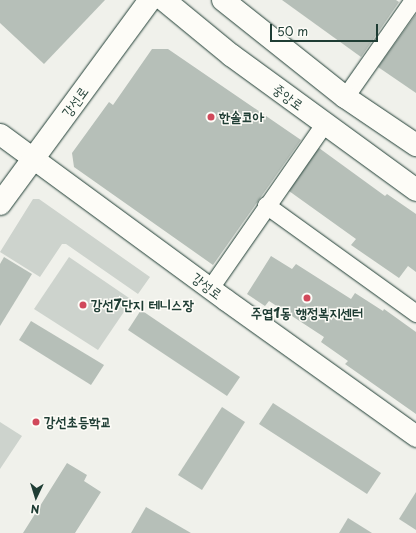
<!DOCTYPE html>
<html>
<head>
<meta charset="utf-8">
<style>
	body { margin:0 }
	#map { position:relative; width:416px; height:533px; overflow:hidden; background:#f0f1eb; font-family:"Playpen Sans","Poor Story",sans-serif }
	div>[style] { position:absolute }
	.green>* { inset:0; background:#cdd3cd }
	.building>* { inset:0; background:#b6bfb8 }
	.roads { filter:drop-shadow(0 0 1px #1f3d34) drop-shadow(0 0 1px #1f3d34) }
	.minor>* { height:17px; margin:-8.5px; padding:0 8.5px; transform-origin:8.5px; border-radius:8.5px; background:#fdfcf7 }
	.tertiary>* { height:21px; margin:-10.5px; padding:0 10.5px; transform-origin:10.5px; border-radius:10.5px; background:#fdfcf7 }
	.secondary>* { height:22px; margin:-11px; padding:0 11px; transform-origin:11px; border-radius:11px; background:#fdfcf7 }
	.primary>* { height:22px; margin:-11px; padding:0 11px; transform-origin:11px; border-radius:11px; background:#fdfcf7 }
	.dots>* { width:11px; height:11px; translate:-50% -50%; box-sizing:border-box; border:2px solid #fdfcf7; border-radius:50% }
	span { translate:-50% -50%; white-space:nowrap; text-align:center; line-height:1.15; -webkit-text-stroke:3px #fdfcf7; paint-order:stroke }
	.street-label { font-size:14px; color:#1f3d34 }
	.poi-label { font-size:14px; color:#1f3d34; font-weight:700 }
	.left { translate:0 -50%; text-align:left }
	.north { position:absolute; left:16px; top:477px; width:40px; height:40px; -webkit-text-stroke:3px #fdfcf7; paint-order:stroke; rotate:184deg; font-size:11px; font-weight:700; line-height:16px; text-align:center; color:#1f3d34 }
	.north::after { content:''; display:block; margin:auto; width:14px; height:18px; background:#1f3d34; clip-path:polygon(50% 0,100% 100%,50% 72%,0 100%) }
	.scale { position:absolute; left:270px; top:24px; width:108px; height:18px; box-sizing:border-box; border:2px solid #1f3d34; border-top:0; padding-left:5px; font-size:12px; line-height:14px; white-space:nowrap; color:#1f3d34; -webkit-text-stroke:3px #fdfcf7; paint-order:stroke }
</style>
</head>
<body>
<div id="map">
	<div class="green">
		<i style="clip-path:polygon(33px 199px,39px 199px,150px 277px,138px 294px,66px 244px,62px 244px,40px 277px,0 252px)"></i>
		<i style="clip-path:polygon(69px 257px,132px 300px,98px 350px,34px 309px)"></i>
		<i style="clip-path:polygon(0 422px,22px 436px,0 469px)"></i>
	</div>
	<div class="building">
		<i style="clip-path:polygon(0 0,105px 0,44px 64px,0 23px)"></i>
		<i style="clip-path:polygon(282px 0,396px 0,399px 2px,361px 57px)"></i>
		<i style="clip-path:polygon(416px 14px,416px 93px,378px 67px)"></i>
		<i style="clip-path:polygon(152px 49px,168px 49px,301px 140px,213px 265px,74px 167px,72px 153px,109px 102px,113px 105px)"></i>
		<i style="clip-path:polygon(319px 148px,385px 196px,387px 194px,416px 214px,416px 272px,408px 266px,399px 278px,351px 245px,356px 239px,289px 191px)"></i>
		<i style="clip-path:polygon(271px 256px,292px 269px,296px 264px,351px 299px,355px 293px,383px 311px,384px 309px,416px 332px,416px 414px,345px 364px,348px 361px,321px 342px,324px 337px,269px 301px,265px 306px,247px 294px)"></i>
		<i style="clip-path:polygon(4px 257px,32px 274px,0 326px,0 264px)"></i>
		<i style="clip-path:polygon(141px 310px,240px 377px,227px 396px,128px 330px)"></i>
		<i style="clip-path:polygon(31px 321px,104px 365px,91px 385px,19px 340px)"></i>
		<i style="clip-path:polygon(273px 403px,381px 473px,367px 494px,259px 424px)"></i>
		<i style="clip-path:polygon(222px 407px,245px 422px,202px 490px,178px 475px)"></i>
		<i style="clip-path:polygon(67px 463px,87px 475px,84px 481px,101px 492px,75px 533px,23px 533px)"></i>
		<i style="clip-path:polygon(416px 492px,416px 530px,399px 519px)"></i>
		<i style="clip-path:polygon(146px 507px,191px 533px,131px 533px)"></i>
		<i style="clip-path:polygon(348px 518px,372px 533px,339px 533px)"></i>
	</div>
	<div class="roads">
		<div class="minor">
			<i style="left:345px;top:97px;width:118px;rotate:-55deg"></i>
			<i style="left:266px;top:205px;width:185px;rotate:35.8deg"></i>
			<i style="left:210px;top:288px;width:200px;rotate:-55.2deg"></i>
		</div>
		<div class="tertiary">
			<i style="left:0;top:134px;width:280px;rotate:36.3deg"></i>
			<i style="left:226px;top:300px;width:234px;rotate:35.6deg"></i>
		</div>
		<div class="secondary">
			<i style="left:0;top:204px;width:253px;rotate:-53.7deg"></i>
		</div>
		<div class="primary">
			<i style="left:164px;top:0;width:87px;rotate:39.4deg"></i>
			<i style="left:231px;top:55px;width:229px;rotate:36.1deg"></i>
			<i style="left:223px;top:0;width:156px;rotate:38.5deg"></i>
			<i style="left:345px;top:97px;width:86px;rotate:34.1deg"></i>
		</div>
	</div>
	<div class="dots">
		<i style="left:211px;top:117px;background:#d1495b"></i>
		<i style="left:307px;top:298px;background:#d1495b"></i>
		<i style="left:83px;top:305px;background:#d1495b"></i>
		<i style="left:36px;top:422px;background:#d1495b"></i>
	</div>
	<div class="street-label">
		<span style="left:288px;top:97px;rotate:36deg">중앙로</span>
		<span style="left:75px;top:102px;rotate:-54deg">강선로</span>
		<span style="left:207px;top:286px;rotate:37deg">강성로</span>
	</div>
	<div class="poi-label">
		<span class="left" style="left:219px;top:117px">한솔코아</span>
		<span class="left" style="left:91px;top:305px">강선7단지 테니스장</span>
		<span style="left:307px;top:313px">주엽1동 행정복지센터</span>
		<span class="left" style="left:44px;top:422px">강선초등학교</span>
	</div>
	<div class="north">N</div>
	<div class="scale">50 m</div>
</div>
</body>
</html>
